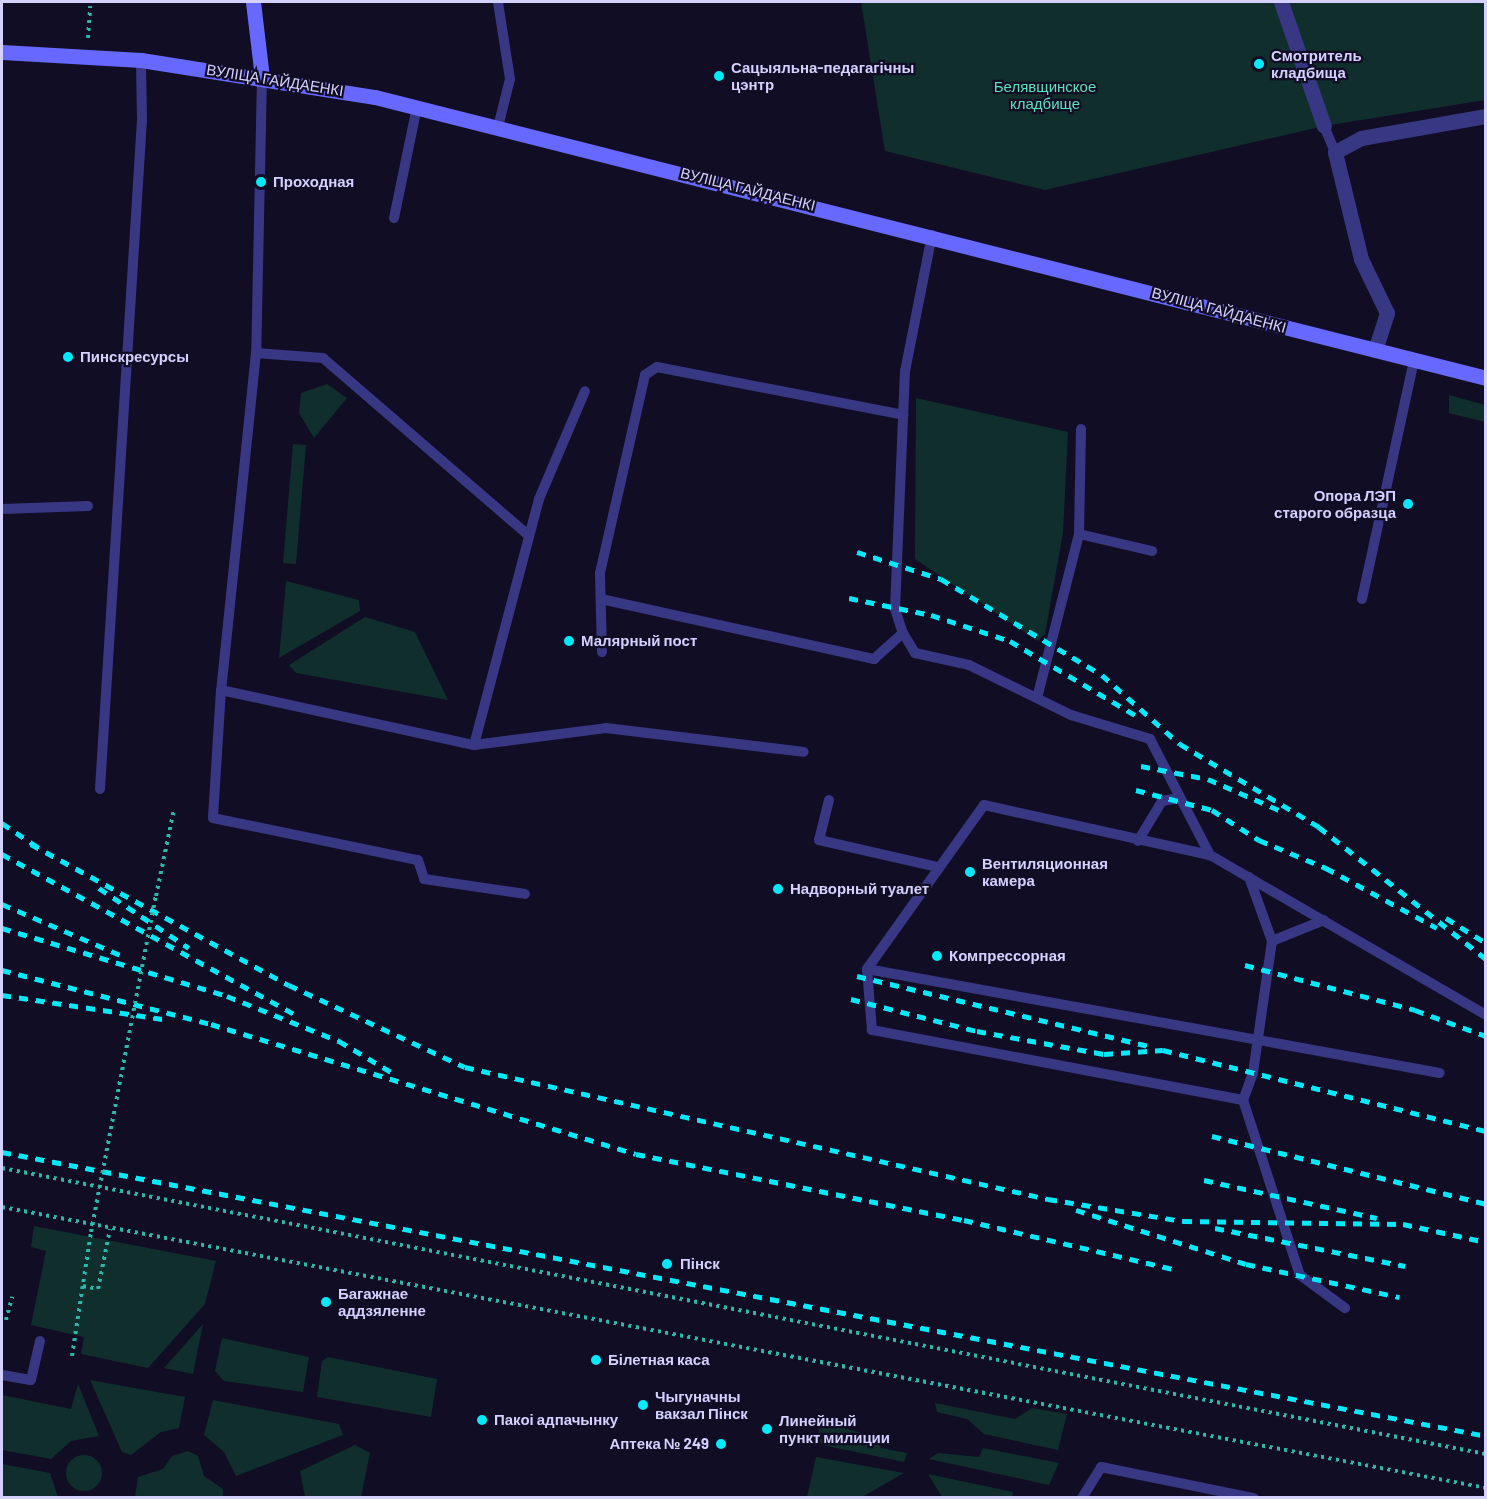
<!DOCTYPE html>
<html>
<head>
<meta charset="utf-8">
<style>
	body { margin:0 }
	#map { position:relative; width:1487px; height:1499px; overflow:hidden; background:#110d24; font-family:Barlow,sans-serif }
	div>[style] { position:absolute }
	.green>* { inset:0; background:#102e2c }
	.round { border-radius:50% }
	.path>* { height:4px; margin-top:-2px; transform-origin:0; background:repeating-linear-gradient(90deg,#2bb8ab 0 3px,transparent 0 7.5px) }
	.lane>* { height:10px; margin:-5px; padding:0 5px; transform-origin:5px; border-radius:5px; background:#383784 }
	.street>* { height:15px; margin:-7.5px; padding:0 7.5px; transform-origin:7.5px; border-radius:7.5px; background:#383784 }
	.secondary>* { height:15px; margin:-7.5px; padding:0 7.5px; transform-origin:7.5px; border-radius:7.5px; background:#6768ff }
	.rail>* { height:4.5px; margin-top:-2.25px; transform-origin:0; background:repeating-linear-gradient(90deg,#00eafb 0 9px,transparent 0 17px) }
	.path-bridge>* { height:4px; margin-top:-2px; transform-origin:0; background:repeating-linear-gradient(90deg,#2bb8ab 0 3px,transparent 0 7.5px) }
	.dots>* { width:16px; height:16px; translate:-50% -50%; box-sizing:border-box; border:3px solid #110d24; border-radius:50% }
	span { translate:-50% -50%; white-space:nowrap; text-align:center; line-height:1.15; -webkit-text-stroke:4.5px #110d24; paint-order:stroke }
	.poi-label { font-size:15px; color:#d4d0ff; font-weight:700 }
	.left { translate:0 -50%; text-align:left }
	.right { translate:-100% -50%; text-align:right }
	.street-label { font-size:15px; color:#d4d0ff }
	.park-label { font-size:15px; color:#59e3bc }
	.frame { position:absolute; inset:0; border:3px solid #d4d0ff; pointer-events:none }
</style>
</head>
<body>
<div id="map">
	<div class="green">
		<i style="clip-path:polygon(861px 2px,1485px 2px,1485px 100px,1324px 126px,1045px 190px,885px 151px)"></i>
		<i style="clip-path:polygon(327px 384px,347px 398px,314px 438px,299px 413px,301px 393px)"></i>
		<i style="clip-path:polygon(1449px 395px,1485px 405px,1485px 422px,1449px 413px)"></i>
		<i style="clip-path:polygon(916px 398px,1068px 432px,1063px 533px,1045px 634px,1038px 641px,915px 559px)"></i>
		<i style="clip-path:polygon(293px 444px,306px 445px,296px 564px,283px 563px)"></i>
		<i style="clip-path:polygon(286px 581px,359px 600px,360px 611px,279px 658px)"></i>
		<i style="clip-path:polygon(365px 617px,415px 632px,448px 700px,296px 673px,289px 665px)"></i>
		<i style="clip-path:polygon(34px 1226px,216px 1261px,205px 1304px,148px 1368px,81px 1354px,84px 1337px,31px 1325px,46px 1251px,31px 1247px)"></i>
		<i style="clip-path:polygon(203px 1324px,193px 1374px,164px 1368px)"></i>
		<i style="clip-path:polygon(222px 1338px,309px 1357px,303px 1392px,224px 1381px,215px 1371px)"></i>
		<i style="clip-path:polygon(328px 1357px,437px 1379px,431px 1417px,317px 1397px,322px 1361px)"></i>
		<i style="clip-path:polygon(90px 1380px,185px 1397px,179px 1428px,161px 1432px,131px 1455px,122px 1452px)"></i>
		<i style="clip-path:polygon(78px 1384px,99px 1436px,71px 1441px,51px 1459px,2px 1450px,2px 1395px,71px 1409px)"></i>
		<i style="clip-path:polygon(213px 1400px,339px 1424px,343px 1435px,236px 1476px,224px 1452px,204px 1435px)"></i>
		<i style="clip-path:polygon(935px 1403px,1015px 1419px,1032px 1408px,1067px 1414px,1058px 1450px,984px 1434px,967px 1419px,937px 1412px)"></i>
		<i style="clip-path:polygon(820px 1422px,874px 1436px,881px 1448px,907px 1453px,904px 1462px,822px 1445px,818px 1437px)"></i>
		<i style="clip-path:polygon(355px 1445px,370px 1453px,361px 1497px,305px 1497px,300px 1471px)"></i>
		<i style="clip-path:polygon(983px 1448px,1059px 1463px,1049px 1485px,929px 1459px,938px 1453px,979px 1457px)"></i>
		<i style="clip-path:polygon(188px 1451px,198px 1456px,204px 1476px,223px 1489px,223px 1497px,135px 1497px,138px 1477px,163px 1469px,172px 1456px)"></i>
		<i class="round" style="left:66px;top:1455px;width:36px;height:36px"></i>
		<i style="clip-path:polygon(816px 1457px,904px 1473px,862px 1497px,807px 1497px)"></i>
		<i style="clip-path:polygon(2px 1464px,50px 1473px,58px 1497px,2px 1497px)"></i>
		<i style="clip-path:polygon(928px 1474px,1013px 1492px,1012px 1497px,942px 1497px)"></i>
	</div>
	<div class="path">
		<i style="left:88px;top:38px;width:32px;rotate:-86deg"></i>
		<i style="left:156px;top:896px;width:89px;rotate:-78.3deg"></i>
		<i style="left:2px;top:1168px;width:1511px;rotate:10.91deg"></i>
		<i style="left:2px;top:1207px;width:1510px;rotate:10.72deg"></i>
		<i style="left:83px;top:1286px;width:15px;rotate:11deg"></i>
		<i style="left:98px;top:1289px;width:61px;rotate:-78.7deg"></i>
		<i style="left:6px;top:1320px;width:24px;rotate:-75deg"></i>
		<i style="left:72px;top:1356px;width:125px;rotate:-81.3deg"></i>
	</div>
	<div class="lane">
		<i style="left:262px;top:77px;width:276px;rotate:91.2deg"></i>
		<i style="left:256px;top:353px;width:339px;rotate:95.9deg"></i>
		<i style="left:221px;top:690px;width:259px;rotate:12.3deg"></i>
		<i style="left:474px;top:745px;width:133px;rotate:-7.3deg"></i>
		<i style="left:606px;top:728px;width:199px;rotate:6.9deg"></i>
		<i style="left:1324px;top:126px;width:28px;rotate:67deg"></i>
		<i style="left:498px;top:127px;width:49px;rotate:-76deg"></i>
		<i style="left:510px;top:79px;width:78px;rotate:-98.9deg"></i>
		<i style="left:394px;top:218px;width:113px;rotate:-78.3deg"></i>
		<i style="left:932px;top:235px;width:139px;rotate:101.2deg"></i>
		<i style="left:905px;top:371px;width:238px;rotate:92.4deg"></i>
		<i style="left:895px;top:609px;width:25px;rotate:72deg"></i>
		<i style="left:903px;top:633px;width:23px;rotate:59deg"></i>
		<i style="left:915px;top:653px;width:55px;rotate:12.5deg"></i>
		<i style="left:969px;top:665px;width:114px;rotate:26.1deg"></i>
		<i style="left:1071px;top:715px;width:83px;rotate:16.9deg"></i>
		<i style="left:1150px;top:739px;width:131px;rotate:62.7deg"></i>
		<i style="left:256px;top:353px;width:67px;rotate:4.3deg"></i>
		<i style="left:323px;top:358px;width:271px;rotate:40.8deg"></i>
		<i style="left:2px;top:509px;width:86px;rotate:-2deg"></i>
		<i style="left:1079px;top:534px;width:75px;rotate:13.1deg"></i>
		<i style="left:601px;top:599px;width:280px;rotate:12.4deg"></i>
		<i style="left:874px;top:659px;width:39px;rotate:-42deg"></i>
		<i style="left:1362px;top:599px;width:245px;rotate:-77.7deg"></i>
		<i style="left:602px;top:652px;width:79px;rotate:-91.5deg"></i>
		<i style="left:600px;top:573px;width:203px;rotate:-77.2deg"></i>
		<i style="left:645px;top:375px;width:14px;rotate:-34deg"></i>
		<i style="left:657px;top:367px;width:251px;rotate:11deg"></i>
		<i style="left:221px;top:690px;width:128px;rotate:93.6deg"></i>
		<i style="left:213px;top:818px;width:209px;rotate:11.6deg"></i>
		<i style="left:418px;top:860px;width:20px;rotate:72deg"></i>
		<i style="left:424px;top:879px;width:102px;rotate:8.4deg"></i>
		<i style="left:1037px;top:698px;width:169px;rotate:-75.6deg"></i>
		<i style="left:1079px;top:534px;width:105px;rotate:-88.9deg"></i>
		<i style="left:474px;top:745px;width:254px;rotate:-75.2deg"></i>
		<i style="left:539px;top:499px;width:117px;rotate:-66.9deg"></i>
		<i style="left:100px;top:789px;width:670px;rotate:-86.41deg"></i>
		<i style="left:142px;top:120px;width:60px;rotate:-91deg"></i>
		<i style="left:829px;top:800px;width:41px;rotate:104deg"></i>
		<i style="left:819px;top:840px;width:122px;rotate:12.8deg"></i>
		<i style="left:1138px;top:841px;width:47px;rotate:-59deg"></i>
		<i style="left:1162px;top:801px;width:17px;rotate:-10deg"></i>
		<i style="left:1249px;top:877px;width:68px;rotate:70.2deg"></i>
		<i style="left:1272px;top:941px;width:56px;rotate:-22deg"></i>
		<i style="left:1272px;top:941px;width:133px;rotate:98.2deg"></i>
		<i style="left:1253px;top:1073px;width:29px;rotate:110deg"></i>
		<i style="left:1243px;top:1100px;width:184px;rotate:72deg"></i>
		<i style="left:1300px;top:1275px;width:56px;rotate:36.3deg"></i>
		<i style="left:867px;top:969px;width:582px;rotate:10.29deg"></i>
		<i style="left:1243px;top:1100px;width:378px;rotate:-169.3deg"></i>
		<i style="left:872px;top:1030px;width:61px;rotate:-94.7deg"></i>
		<i style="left:867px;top:969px;width:201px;rotate:-54.5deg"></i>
		<i style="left:984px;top:805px;width:231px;rotate:12.5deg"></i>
		<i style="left:1210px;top:855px;width:319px;rotate:30.1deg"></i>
		<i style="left:2px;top:1375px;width:29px;rotate:10deg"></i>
		<i style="left:31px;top:1380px;width:40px;rotate:-77deg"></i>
		<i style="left:1082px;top:1498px;width:36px;rotate:-58deg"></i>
		<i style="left:1101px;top:1467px;width:156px;rotate:11.5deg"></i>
	</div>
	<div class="street">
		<i style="left:1281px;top:2px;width:131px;rotate:70.9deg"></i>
		<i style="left:1375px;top:350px;width:39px;rotate:-72deg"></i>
		<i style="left:1387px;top:313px;width:60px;rotate:-115.7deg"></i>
		<i style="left:1361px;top:259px;width:110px;rotate:-103.7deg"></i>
		<i style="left:1335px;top:152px;width:30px;rotate:-28deg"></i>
		<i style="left:1361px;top:138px;width:127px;rotate:-10deg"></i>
	</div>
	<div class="secondary">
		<i style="left:253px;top:2px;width:76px;rotate:83.2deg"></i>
		<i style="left:2px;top:52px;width:139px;rotate:3.3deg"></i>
		<i style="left:141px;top:60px;width:237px;rotate:9deg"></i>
		<i style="left:375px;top:97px;width:1146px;rotate:14.19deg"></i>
	</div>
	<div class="rail">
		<i style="left:857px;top:552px;width:88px;rotate:17.8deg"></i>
		<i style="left:941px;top:579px;width:187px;rotate:30.8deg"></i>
		<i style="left:1102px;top:675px;width:104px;rotate:41.5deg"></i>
		<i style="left:1180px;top:744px;width:162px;rotate:30.8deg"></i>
		<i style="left:1319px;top:827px;width:213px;rotate:38.3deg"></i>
		<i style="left:849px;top:598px;width:84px;rotate:11.7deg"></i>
		<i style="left:931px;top:615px;width:83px;rotate:18.2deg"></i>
		<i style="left:1010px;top:641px;width:151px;rotate:30.6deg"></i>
		<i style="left:1141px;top:766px;width:68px;rotate:11deg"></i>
		<i style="left:1208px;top:779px;width:85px;rotate:23.6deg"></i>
		<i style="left:1136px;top:790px;width:79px;rotate:14.7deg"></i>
		<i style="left:1212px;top:810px;width:56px;rotate:32.6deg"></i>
		<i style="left:1259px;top:840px;width:73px;rotate:22.7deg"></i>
		<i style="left:1326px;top:868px;width:126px;rotate:28.4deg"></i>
		<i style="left:2px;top:823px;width:45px;rotate:34deg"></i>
		<i style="left:31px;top:844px;width:294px;rotate:28.7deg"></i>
		<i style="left:289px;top:985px;width:194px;rotate:25deg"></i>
		<i style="left:465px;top:1067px;width:598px;rotate:12.76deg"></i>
		<i style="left:1048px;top:1199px;width:137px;rotate:9.3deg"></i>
		<i style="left:1183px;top:1221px;width:220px;rotate:0.8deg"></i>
		<i style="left:1403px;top:1224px;width:85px;rotate:12.2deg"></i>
		<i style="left:2px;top:854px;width:335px;rotate:28.7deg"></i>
		<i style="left:99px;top:888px;width:108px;rotate:33.7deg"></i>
		<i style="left:2px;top:904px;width:132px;rotate:23.3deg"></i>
		<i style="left:1446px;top:918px;width:47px;rotate:32deg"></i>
		<i style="left:2px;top:928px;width:235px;rotate:16.8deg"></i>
		<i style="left:227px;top:996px;width:121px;rotate:21.9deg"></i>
		<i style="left:339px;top:1041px;width:61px;rotate:30.8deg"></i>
		<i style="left:1245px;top:965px;width:176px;rotate:14.8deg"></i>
		<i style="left:1415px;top:1010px;width:76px;rotate:20.1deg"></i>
		<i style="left:2px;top:970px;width:216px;rotate:14.5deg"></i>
		<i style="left:211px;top:1024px;width:444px;rotate:17deg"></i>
		<i style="left:636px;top:1154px;width:335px;rotate:11.4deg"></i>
		<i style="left:964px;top:1220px;width:219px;rotate:13.2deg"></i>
		<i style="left:857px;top:976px;width:303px;rotate:13.5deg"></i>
		<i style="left:2px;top:995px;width:169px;rotate:8.5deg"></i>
		<i style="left:851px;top:999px;width:130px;rotate:14.3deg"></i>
		<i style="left:977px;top:1031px;width:129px;rotate:10.3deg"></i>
		<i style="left:1104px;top:1054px;width:59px;rotate:-3.9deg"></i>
		<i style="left:1163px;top:1050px;width:333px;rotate:14.1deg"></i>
		<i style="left:1212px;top:1136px;width:282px;rotate:13.9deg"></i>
		<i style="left:2px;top:1152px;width:1511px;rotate:10.83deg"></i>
		<i style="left:1204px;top:1180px;width:177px;rotate:12.4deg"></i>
		<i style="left:1076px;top:1210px;width:178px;rotate:17.6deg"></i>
		<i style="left:1246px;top:1264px;width:157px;rotate:12.2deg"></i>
		<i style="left:1215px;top:1228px;width:194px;rotate:11.3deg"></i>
	</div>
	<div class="path-bridge">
		<i style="left:91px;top:1232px;width:342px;rotate:-79.1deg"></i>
	</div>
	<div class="dots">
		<i style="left:1259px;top:64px;background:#00eafb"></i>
		<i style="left:719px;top:76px;background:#00eafb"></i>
		<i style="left:261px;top:182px;background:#00eafb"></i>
		<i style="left:68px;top:357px;background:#00eafb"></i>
		<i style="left:1408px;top:504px;background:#00eafb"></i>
		<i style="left:569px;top:641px;background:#00eafb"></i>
		<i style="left:970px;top:872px;background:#00eafb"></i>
		<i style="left:778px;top:889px;background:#00eafb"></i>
		<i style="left:937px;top:956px;background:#00eafb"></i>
		<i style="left:667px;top:1264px;background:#00eafb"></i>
		<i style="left:326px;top:1302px;background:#00eafb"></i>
		<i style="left:596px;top:1360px;background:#00eafb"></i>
		<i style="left:643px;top:1405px;background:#00eafb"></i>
		<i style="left:482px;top:1420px;background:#00eafb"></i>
		<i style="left:767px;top:1429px;background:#00eafb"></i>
		<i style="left:721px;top:1444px;background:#00eafb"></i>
	</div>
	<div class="poi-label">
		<span class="left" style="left:1271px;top:64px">Смотритель<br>кладбища</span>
		<span class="left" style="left:731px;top:76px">Сацыяльна-педагагічны<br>цэнтр</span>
		<span class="left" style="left:273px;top:182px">Проходная</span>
		<span class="left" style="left:80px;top:357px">Пинскресурсы</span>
		<span class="right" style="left:1396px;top:504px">Опора ЛЭП<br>старого образца</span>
		<span class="left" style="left:581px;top:641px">Малярный пост</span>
		<span class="left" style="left:982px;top:872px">Вентиляционная<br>камера</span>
		<span class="left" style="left:790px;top:889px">Надворный туалет</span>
		<span class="left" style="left:949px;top:956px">Компрессорная</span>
		<span class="left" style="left:680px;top:1264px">Пінск</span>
		<span class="left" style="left:338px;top:1302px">Багажнае<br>аддзяленне</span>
		<span class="left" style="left:608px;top:1360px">Білетная каса</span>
		<span class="left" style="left:655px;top:1405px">Чыгуначны<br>вакзал Пінск</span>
		<span class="left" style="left:494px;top:1420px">Пакоі адпачынку</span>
		<span class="left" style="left:779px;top:1429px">Линейный<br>пункт милиции</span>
		<span class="right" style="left:709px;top:1444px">Аптека № 249</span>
	</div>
	<div class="street-label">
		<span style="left:275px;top:80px;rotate:9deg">ВУЛІЦА ГАЙДАЕНКІ</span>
		<span style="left:748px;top:189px;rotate:14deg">ВУЛІЦА ГАЙДАЕНКІ</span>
		<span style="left:1219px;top:310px;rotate:15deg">ВУЛІЦА ГАЙДАЕНКІ</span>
	</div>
	<div class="park-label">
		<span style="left:1045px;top:95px">Белявщинское<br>кладбище</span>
	</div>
	<div class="frame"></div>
</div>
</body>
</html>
